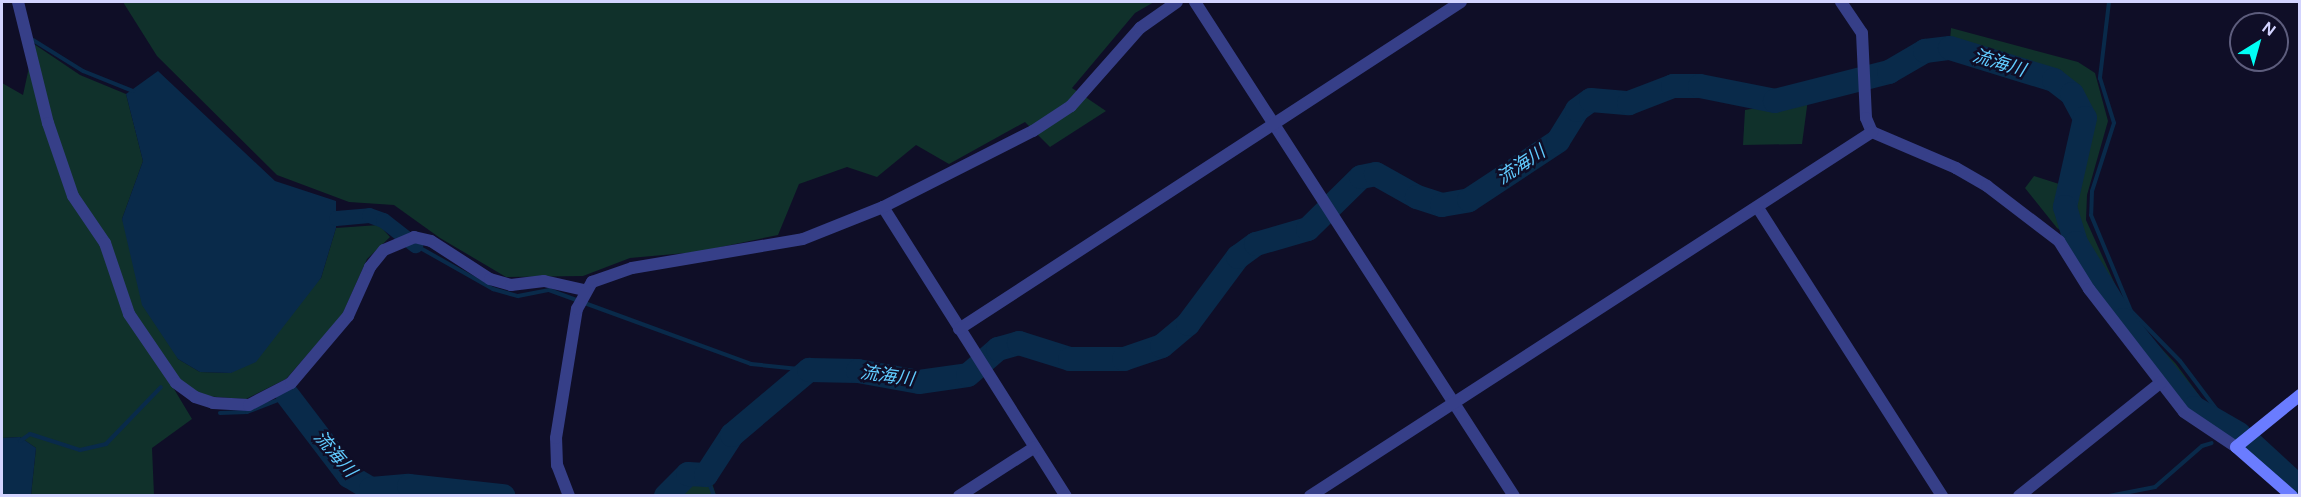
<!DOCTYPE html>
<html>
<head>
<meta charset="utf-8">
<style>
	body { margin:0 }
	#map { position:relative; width:2301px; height:497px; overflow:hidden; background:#0f0e27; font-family:"DM Sans","Noto Sans JP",sans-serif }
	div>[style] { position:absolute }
	.green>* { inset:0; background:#10312b }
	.water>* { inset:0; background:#092a4a }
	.stream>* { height:4px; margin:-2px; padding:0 2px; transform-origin:2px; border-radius:2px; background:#092a4a }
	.canal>* { height:15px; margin:-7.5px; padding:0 7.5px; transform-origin:7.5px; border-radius:7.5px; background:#092a4a }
	.river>* { height:24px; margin:-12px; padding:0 12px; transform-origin:12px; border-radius:12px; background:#092a4a }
	.minor>* { height:12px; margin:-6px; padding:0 6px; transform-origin:6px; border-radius:6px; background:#363f88 }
	.secondary>* { height:12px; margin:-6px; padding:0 6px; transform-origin:6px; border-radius:6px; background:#6a7cff }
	span { translate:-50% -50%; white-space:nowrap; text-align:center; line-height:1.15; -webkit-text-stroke:5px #0f0e27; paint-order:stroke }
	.water-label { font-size:18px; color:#61ccff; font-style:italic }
	.frame { position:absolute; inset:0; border:3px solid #d3d4ff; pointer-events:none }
	.north { position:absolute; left:2229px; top:12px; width:60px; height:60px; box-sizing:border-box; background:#0f0e27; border:2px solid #5d5d7d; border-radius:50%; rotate:37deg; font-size:16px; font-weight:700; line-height:24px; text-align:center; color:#d3d4ff }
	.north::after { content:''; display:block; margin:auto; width:21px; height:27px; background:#00fef4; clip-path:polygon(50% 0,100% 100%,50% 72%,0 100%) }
</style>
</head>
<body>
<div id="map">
	<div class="green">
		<i style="clip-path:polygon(123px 2px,1154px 2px,1135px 13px,1072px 88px,1106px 111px,1050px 147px,1025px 122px,949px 164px,916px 145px,877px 177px,847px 167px,799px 184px,778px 235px,697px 252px,630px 258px,583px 276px,506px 277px,440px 238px,394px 205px,349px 202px,277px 175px,157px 56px)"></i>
		<i style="clip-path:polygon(1951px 28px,2078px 62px,2095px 73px,2108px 121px,2087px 195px,2086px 220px,2128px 313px,2176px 364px,2204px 402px,2196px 404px,2125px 318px,2083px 246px,2057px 228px,2025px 188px,2034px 176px,2078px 190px,2093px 118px,2077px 89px,2056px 76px,1950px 41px)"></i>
		<i style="clip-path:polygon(34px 44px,80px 75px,126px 94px,143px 161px,122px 219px,178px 359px,200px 372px,231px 373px,321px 278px,336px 228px,379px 225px,390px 237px,367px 259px,342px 315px,286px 379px,246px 399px,203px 396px,171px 384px,192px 419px,152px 448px,154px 495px,31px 495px,36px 448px,20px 437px,2px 438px,2px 83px,23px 95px)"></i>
		<i style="clip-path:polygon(1808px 99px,1802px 144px,1743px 145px,1745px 110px)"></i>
		<i style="clip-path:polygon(691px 479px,712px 483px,716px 495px,673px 495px)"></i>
	</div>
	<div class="water">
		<i style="clip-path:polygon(158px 71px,275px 181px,336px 201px,336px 228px,321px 278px,256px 362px,231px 373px,200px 372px,178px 359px,142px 305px,122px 219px,143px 161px,126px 94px)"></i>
		<i style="clip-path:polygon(20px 437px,36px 448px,31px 495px,2px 495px,2px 438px)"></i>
	</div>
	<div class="stream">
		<i style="left:2109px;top:2px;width:77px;rotate:96.8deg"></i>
		<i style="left:2100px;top:78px;width:47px;rotate:72.7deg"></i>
		<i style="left:2114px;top:123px;width:71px;rotate:107.9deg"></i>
		<i style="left:2092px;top:191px;width:24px;rotate:92deg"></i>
		<i style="left:2091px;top:215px;width:104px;rotate:67.4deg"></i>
		<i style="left:2131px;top:311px;width:70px;rotate:45.6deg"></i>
		<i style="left:2180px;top:361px;width:81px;rotate:53deg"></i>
		<i style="left:33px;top:40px;width:59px;rotate:31.8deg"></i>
		<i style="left:83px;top:71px;width:54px;rotate:21.8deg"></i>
		<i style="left:415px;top:245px;width:90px;rotate:29.4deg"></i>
		<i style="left:493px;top:289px;width:26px;rotate:16deg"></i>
		<i style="left:518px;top:296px;width:32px;rotate:-11deg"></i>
		<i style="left:549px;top:290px;width:215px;rotate:20.1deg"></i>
		<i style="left:751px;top:364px;width:58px;rotate:5.9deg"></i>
		<i style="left:220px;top:413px;width:27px;rotate:-2deg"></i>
		<i style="left:247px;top:412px;width:44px;rotate:-21.3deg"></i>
		<i style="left:20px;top:441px;width:12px;rotate:-35deg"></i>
		<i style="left:30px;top:434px;width:52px;rotate:17.7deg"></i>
		<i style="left:80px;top:450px;width:27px;rotate:-13deg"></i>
		<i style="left:106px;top:444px;width:79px;rotate:-46deg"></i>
		<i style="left:706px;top:475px;width:22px;rotate:69deg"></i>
		<i style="left:2109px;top:496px;width:47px;rotate:-11.1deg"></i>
		<i style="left:2155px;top:487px;width:62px;rotate:-41.1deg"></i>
		<i style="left:2202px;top:446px;width:10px;rotate:-17deg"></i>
	</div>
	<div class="canal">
		<i style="left:336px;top:218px;width:33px;rotate:-5deg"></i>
		<i style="left:369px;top:215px;width:15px;rotate:20deg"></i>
		<i style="left:383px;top:220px;width:41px;rotate:38deg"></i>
	</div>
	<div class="river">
		<i style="left:288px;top:396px;width:101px;rotate:52.7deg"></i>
		<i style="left:349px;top:476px;width:26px;rotate:31deg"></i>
		<i style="left:371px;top:489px;width:38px;rotate:-5deg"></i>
		<i style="left:409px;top:486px;width:95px;rotate:6.1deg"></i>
		<i style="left:2251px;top:443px;width:67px;rotate:42.6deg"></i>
		<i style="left:666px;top:496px;width:31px;rotate:-45deg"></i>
		<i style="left:688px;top:474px;width:18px;rotate:3deg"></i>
		<i style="left:706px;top:475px;width:48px;rotate:-57deg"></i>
		<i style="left:732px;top:435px;width:101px;rotate:-40.2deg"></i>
		<i style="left:809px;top:370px;width:49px;rotate:1.2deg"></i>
		<i style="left:858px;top:371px;width:62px;rotate:10.2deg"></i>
		<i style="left:919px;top:382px;width:49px;rotate:-8.1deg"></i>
		<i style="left:968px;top:375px;width:40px;rotate:-41deg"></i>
		<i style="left:998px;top:349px;width:22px;rotate:-16deg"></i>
		<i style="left:1019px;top:343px;width:53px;rotate:17.4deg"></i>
		<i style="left:1070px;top:359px;width:54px"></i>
		<i style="left:1124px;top:359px;width:40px;rotate:-18.9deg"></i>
		<i style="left:1162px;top:346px;width:34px;rotate:-40deg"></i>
		<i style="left:1188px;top:324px;width:84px;rotate:-53.3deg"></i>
		<i style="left:1238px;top:257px;width:22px;rotate:-36deg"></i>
		<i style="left:1256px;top:244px;width:54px;rotate:-16.1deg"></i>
		<i style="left:1308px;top:229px;width:74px;rotate:-44.5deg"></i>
		<i style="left:1361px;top:177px;width:15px;rotate:-11deg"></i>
		<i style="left:1376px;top:174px;width:47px;rotate:29.3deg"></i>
		<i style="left:1417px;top:197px;width:26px;rotate:18deg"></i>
		<i style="left:1442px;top:205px;width:27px;rotate:-10deg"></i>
		<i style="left:1469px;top:200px;width:107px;rotate:-33.5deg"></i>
		<i style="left:1558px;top:141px;width:36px;rotate:-58deg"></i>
		<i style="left:1577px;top:110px;width:17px;rotate:-36deg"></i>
		<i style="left:1591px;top:100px;width:38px;rotate:5deg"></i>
		<i style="left:1629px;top:103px;width:47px;rotate:-21.1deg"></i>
		<i style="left:1673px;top:86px;width:27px"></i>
		<i style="left:1700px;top:86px;width:76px;rotate:11.3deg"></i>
		<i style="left:1775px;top:101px;width:118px;rotate:-14.3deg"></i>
		<i style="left:1889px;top:72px;width:42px;rotate:-30.3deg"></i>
		<i style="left:1925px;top:51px;width:25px;rotate:-7deg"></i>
		<i style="left:1950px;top:48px;width:109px;rotate:17.1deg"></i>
		<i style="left:2054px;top:80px;width:23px;rotate:38deg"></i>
		<i style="left:2072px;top:94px;width:27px;rotate:62deg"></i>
		<i style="left:2085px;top:118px;width:91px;rotate:102.7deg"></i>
		<i style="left:2065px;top:207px;width:38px;rotate:73deg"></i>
		<i style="left:2076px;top:243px;width:90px;rotate:58.6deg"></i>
		<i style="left:2123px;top:320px;width:113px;rotate:51.1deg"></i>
		<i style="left:2194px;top:408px;width:52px;rotate:30deg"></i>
	</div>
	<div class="minor">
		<i style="left:18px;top:2px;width:125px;rotate:76.1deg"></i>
		<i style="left:48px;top:123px;width:77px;rotate:71.1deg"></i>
		<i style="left:73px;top:196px;width:57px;rotate:55.8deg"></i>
		<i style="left:105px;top:243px;width:75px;rotate:71.3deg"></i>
		<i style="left:129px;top:314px;width:83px;rotate:55.7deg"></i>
		<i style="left:176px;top:383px;width:24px;rotate:36deg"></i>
		<i style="left:195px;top:397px;width:19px;rotate:18deg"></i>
		<i style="left:213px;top:403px;width:36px;rotate:3deg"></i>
		<i style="left:249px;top:405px;width:47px;rotate:-27.6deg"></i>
		<i style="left:291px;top:383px;width:88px;rotate:-49.6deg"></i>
		<i style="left:348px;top:316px;width:54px;rotate:-65.8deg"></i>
		<i style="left:370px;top:267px;width:22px;rotate:-51deg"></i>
		<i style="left:384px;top:250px;width:33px;rotate:-23deg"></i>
		<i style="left:414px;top:237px;width:17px;rotate:13deg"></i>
		<i style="left:431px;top:241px;width:70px;rotate:32.8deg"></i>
		<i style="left:490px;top:279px;width:22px;rotate:16deg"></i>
		<i style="left:511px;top:285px;width:33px;rotate:-7deg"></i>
		<i style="left:544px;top:281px;width:41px;rotate:12.7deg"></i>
		<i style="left:1195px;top:2px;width:588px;rotate:57.15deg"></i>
		<i style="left:1841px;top:2px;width:37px;rotate:56deg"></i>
		<i style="left:1862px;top:33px;width:85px;rotate:87.3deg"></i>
		<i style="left:1866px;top:118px;width:15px;rotate:67deg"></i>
		<i style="left:1872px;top:132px;width:91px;rotate:23.2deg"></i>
		<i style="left:1956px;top:168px;width:36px;rotate:30deg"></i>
		<i style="left:1987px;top:186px;width:91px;rotate:37.4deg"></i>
		<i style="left:2059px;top:241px;width:57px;rotate:58deg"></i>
		<i style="left:2089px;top:289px;width:155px;rotate:52.3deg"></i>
		<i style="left:2184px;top:412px;width:63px;rotate:33.9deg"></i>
		<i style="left:883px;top:207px;width:342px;rotate:57.7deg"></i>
		<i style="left:1758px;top:208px;width:342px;rotate:57.4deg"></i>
		<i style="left:959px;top:329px;width:599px;rotate:-33.08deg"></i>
		<i style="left:569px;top:496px;width:33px;rotate:-111deg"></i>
		<i style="left:557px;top:465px;width:27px;rotate:-92deg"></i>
		<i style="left:556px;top:438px;width:131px;rotate:-80.8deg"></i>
		<i style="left:577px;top:309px;width:31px;rotate:-61deg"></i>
		<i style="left:592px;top:282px;width:42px;rotate:-19.3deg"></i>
		<i style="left:632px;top:268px;width:173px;rotate:-9.6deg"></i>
		<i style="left:803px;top:239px;width:86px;rotate:-21.8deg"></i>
		<i style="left:883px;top:207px;width:168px;rotate:-26.9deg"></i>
		<i style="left:1033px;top:131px;width:45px;rotate:-33.3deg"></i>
		<i style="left:1071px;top:106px;width:104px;rotate:-48.5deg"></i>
		<i style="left:1140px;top:28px;width:45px;rotate:-35.1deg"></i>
		<i style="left:959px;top:496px;width:90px;rotate:-32.8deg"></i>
		<i style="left:1310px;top:496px;width:670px;rotate:-32.93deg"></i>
		<i style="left:2019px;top:496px;width:181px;rotate:-38.7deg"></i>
	</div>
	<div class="secondary">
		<i style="left:2292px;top:496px;width:74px;rotate:-138.8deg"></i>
		<i style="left:2236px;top:447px;width:82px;rotate:-39.1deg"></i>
	</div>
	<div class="water-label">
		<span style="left:1999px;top:63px;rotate:17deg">流海川</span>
		<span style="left:1521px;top:165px;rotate:-34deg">流海川</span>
		<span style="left:887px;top:376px;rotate:8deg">流海川</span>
		<span style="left:335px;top:454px;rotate:49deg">流海川</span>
	</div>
	<div class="frame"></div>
	<div class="north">N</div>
</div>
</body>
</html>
